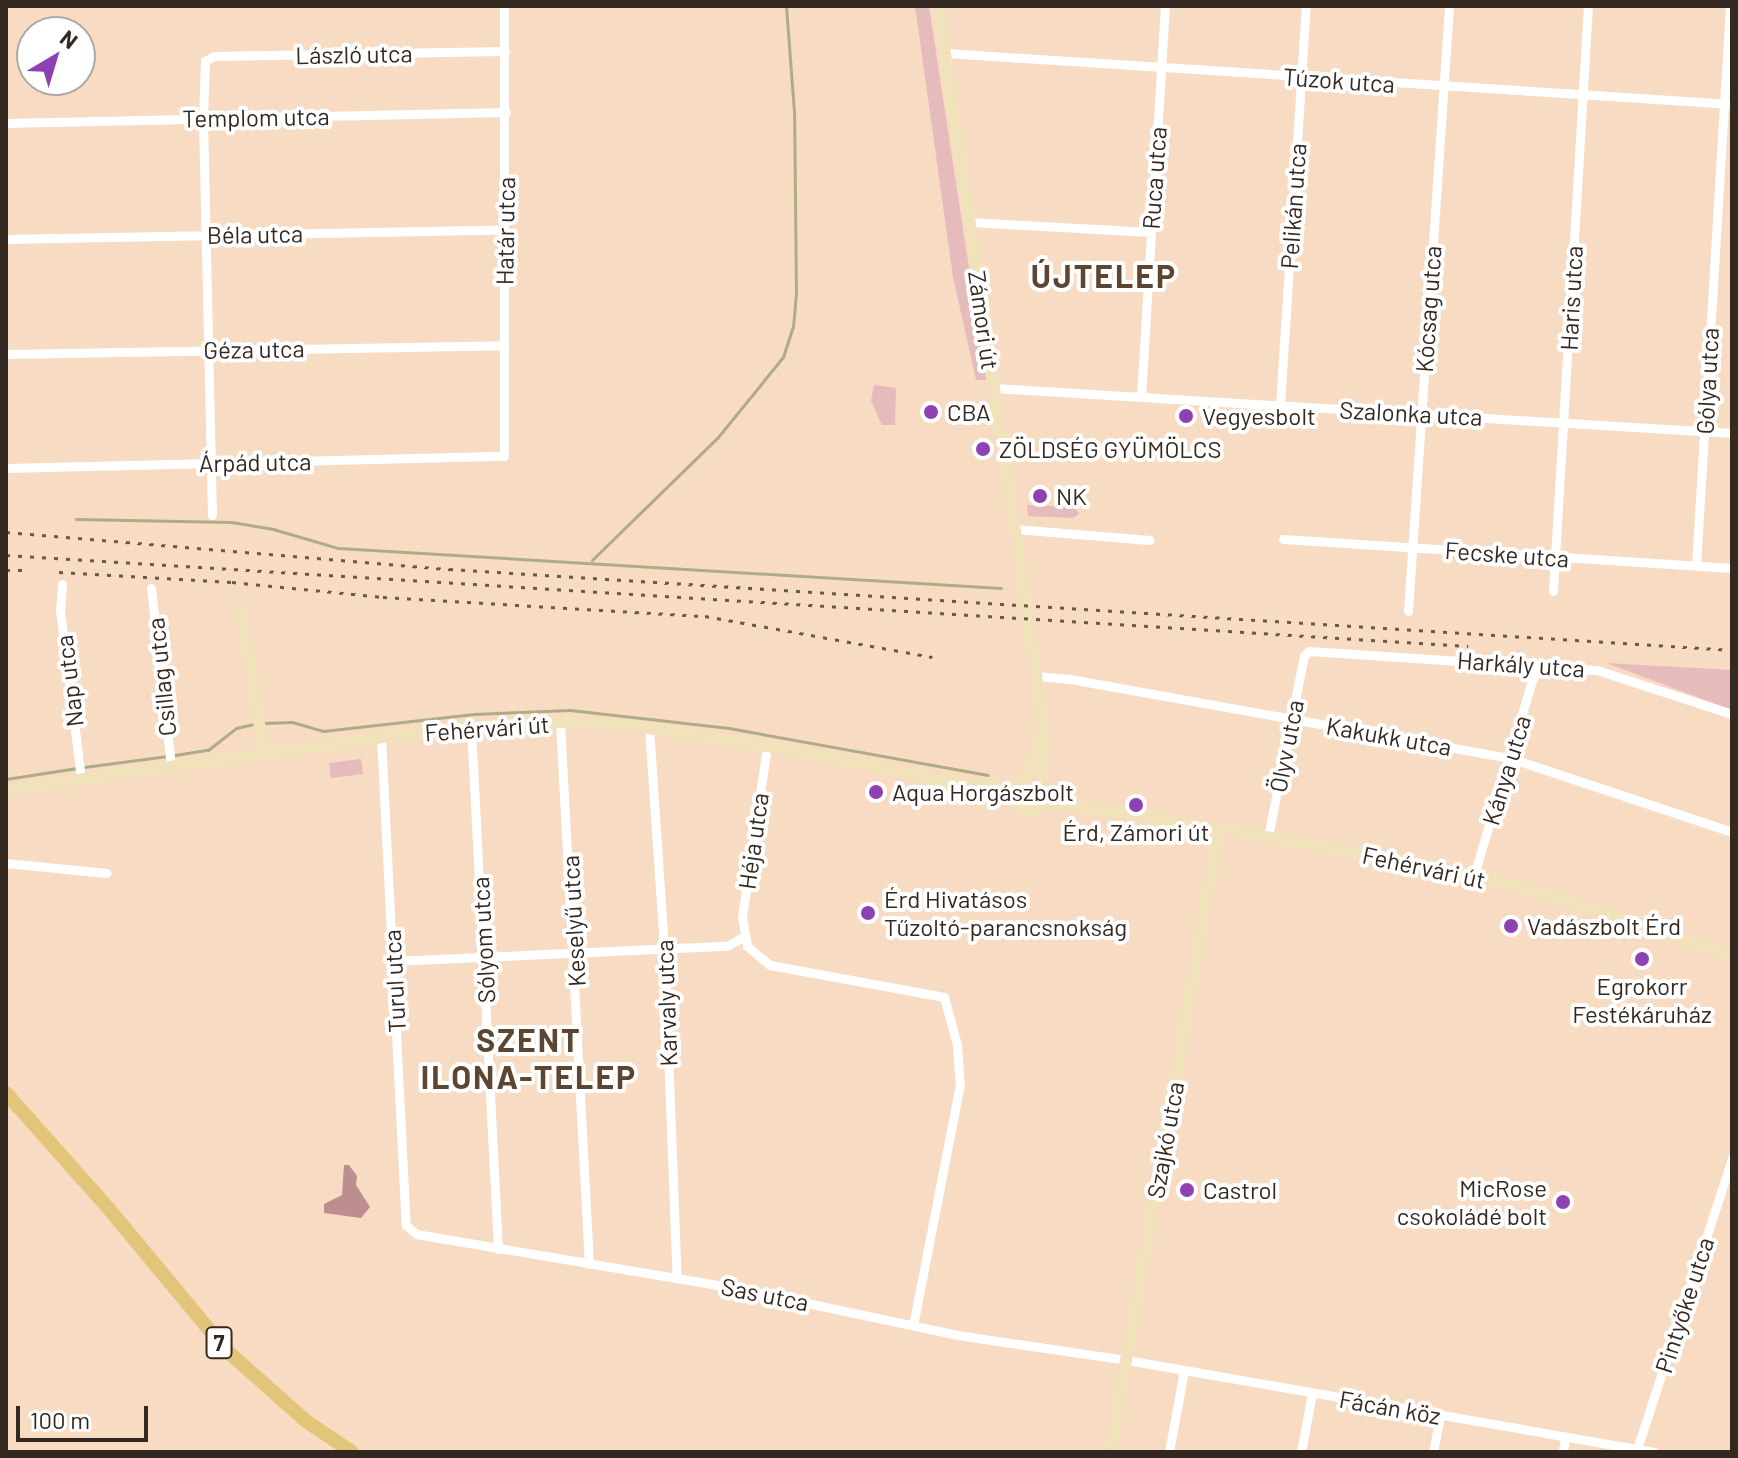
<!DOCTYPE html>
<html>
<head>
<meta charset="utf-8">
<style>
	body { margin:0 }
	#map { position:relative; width:1738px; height:1458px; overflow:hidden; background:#f8dbc3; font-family:Barlow,sans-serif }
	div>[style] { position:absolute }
	.green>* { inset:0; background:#e6bbbb }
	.forest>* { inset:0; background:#bc8e8f }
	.stream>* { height:3px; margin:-1.5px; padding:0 1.5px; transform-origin:1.5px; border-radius:1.5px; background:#aeac84 }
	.street>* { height:9px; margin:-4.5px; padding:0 4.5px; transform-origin:4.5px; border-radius:4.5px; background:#fff }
	.secondary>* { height:12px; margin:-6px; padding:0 6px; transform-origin:6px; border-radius:6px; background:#f1e2bc }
	.primary>* { height:14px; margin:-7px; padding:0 7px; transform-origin:7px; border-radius:7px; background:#e3c57a }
	.rail>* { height:3px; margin-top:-1.5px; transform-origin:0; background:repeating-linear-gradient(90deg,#68594c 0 4px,transparent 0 12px) }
	.dots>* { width:22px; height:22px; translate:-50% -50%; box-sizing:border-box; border:4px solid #fff; border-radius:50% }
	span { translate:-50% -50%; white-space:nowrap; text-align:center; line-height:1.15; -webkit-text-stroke:8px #fff; paint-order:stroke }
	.shield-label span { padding:2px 6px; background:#fff; border:2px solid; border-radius:6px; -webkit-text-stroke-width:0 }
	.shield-label { font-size:22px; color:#342920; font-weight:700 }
	.street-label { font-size:24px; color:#342920 }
	.poi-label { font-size:24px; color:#342920 }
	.left { translate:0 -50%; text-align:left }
	.right { translate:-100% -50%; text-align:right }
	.district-label { font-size:32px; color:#5d4531; font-weight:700; letter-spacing:2px }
	.frame { position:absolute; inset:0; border:8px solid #342920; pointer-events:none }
	.north { position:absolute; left:16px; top:16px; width:80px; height:80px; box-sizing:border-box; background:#fff; border:2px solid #aea9a6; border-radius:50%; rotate:38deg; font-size:22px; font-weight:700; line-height:32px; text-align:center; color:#342920 }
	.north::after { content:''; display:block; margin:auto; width:28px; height:36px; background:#8d41b3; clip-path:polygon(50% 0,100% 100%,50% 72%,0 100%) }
	.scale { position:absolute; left:16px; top:1406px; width:132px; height:36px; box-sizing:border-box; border:4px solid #342920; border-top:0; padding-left:10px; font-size:24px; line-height:28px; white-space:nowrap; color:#342920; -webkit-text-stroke:6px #fff; paint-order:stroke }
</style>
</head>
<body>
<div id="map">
	<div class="green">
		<i style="clip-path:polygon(915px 6px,929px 6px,986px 380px,976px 380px,953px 277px)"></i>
		<i style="clip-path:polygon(874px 385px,896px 388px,895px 425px,882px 425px,871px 401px)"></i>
		<i style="clip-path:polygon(1027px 505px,1075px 507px,1079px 514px,1073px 518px,1028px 516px)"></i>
		<i style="clip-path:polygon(1606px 663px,1732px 670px,1732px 710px)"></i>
		<i style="clip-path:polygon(361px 759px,363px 774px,331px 778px,329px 763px)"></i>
	</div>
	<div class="forest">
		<i style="clip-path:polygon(344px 1165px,349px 1165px,357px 1176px,356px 1185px,370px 1207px,361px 1218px,324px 1213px,324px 1204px,342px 1195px)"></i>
	</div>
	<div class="stream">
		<i style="left:76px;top:519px;width:155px;rotate:1.1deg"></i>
		<i style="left:231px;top:522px;width:43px;rotate:9.5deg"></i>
		<i style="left:273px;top:529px;width:68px;rotate:16.3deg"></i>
		<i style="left:338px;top:548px;width:664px;rotate:3.45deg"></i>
		<i style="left:592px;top:560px;width:176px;rotate:-44.3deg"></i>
		<i style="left:718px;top:437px;width:103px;rotate:-50.9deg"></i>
		<i style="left:783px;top:357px;width:32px;rotate:-72deg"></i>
		<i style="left:793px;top:327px;width:32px;rotate:-85deg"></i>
		<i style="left:796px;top:295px;width:183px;rotate:-90.6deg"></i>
		<i style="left:794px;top:112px;width:106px;rotate:-94.3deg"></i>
		<i style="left:264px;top:723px;width:28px;rotate:-2deg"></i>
		<i style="left:292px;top:722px;width:32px;rotate:16deg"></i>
		<i style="left:323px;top:731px;width:152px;rotate:-6.4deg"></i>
		<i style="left:474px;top:714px;width:96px;rotate:-2.4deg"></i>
		<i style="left:570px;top:710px;width:160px;rotate:6.5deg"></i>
		<i style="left:729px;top:728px;width:263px;rotate:10.3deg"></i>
		<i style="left:175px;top:755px;width:33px;rotate:-9deg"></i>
		<i style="left:208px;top:750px;width:36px;rotate:-38deg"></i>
		<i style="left:236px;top:728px;width:18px;rotate:-13deg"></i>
		<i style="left:84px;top:767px;width:84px;rotate:-7.5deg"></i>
		<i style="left:6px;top:779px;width:72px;rotate:-8.8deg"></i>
	</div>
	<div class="street">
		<i style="left:946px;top:53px;width:788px;rotate:3.71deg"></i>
		<i style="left:6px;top:123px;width:500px;rotate:-1.26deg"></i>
		<i style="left:970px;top:222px;width:181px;rotate:3.2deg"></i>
		<i style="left:6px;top:239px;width:499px;rotate:-1.1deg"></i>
		<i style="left:6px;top:354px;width:497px;rotate:-1deg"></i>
		<i style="left:994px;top:388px;width:739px;rotate:3.49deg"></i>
		<i style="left:1141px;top:397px;width:392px;rotate:-86.5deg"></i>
		<i style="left:1280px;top:405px;width:400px;rotate:-86.3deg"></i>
		<i style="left:6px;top:468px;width:498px;rotate:-1.4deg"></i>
		<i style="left:504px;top:456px;width:450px;rotate:-90deg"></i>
		<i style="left:212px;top:515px;width:397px;rotate:-91.3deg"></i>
		<i style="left:203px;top:118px;width:57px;rotate:-88deg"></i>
		<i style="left:205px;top:61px;width:10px;rotate:-29deg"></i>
		<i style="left:214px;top:56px;width:291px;rotate:-1deg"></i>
		<i style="left:1015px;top:529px;width:135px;rotate:4.7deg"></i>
		<i style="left:1283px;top:539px;width:450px;rotate:3.7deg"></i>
		<i style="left:1696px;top:565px;width:560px;rotate:-86.52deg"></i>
		<i style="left:62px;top:584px;width:26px;rotate:94deg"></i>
		<i style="left:60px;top:610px;width:170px;rotate:82.9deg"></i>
		<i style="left:151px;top:588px;width:179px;rotate:83.6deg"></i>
		<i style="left:1553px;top:591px;width:586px;rotate:-86.58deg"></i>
		<i style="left:1408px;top:611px;width:606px;rotate:-86.12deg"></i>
		<i style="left:1036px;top:676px;width:34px;rotate:5deg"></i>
		<i style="left:1070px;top:679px;width:447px;rotate:10.2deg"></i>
		<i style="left:1510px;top:758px;width:234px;rotate:18.4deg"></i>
		<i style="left:560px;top:722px;width:543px;rotate:86.94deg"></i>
		<i style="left:471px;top:727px;width:523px;rotate:87.04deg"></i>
		<i style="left:649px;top:728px;width:220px;rotate:86.1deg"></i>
		<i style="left:664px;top:947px;width:332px;rotate:87.8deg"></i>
		<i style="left:381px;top:737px;width:489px;rotate:87.1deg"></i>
		<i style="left:406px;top:1225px;width:13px;rotate:42deg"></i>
		<i style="left:416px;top:1234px;width:330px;rotate:9.6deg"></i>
		<i style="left:741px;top:1289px;width:221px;rotate:12deg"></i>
		<i style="left:957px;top:1335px;width:172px;rotate:8.4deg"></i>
		<i style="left:1127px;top:1360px;width:535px;rotate:9.9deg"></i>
		<i style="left:767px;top:746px;width:173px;rotate:98.3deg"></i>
		<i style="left:742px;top:917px;width:29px;rotate:80deg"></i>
		<i style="left:747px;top:946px;width:30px;rotate:40deg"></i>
		<i style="left:770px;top:965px;width:177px;rotate:10.4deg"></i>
		<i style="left:944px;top:997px;width:50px;rotate:74.8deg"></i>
		<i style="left:957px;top:1045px;width:39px;rotate:86deg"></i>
		<i style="left:960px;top:1084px;width:246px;rotate:101deg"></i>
		<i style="left:1268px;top:837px;width:185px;rotate:-78.8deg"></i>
		<i style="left:1304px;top:656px;width:7px;rotate:-45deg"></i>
		<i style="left:1309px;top:651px;width:289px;rotate:3.8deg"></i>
		<i style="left:1597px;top:670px;width:142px;rotate:18.1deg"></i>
		<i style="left:6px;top:863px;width:101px;rotate:5.7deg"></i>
		<i style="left:1474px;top:875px;width:203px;rotate:-73.4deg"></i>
		<i style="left:1532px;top:680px;width:17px;rotate:-54deg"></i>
		<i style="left:393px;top:961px;width:334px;rotate:-2.6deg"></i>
		<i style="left:727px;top:946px;width:18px;rotate:-29deg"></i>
		<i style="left:1169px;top:1452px;width:83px;rotate:-79.6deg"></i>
		<i style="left:1301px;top:1452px;width:60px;rotate:-79.4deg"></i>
		<i style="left:1433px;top:1452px;width:37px;rotate:-79deg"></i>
		<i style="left:1563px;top:1452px;width:15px;rotate:-82deg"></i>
		<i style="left:1636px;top:1452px;width:309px;rotate:-71.9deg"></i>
	</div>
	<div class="secondary">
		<i style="left:938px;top:6px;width:745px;rotate:81.66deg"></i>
		<i style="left:1046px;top:743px;width:40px;rotate:95.7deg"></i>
		<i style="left:240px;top:606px;width:149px;rotate:80.7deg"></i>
		<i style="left:1043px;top:729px;width:46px;rotate:107.7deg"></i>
		<i style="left:1029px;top:773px;width:25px;rotate:130deg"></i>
		<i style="left:1013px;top:792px;width:15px;rotate:79deg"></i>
		<i style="left:1016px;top:807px;width:11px;rotate:27deg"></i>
		<i style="left:1026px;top:812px;width:26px;rotate:-13deg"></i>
		<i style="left:1051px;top:806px;width:58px;rotate:3.9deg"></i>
		<i style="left:1109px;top:810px;width:319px;rotate:9.8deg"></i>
		<i style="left:1423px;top:864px;width:126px;rotate:13.8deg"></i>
		<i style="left:1545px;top:894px;width:197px;rotate:18.3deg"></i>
		<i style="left:978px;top:783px;width:39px;rotate:1deg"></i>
		<i style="left:6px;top:790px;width:379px;rotate:-8deg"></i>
		<i style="left:381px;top:737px;width:91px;rotate:-6.3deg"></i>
		<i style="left:471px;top:727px;width:89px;rotate:-3.2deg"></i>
		<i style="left:560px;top:722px;width:67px;rotate:2.6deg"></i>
		<i style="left:627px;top:725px;width:142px;rotate:8.5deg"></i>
		<i style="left:767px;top:746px;width:204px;rotate:10.8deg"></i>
		<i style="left:967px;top:784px;width:50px;rotate:21deg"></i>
		<i style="left:1046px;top:791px;width:33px;rotate:18deg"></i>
		<i style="left:1110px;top:1452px;width:633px;rotate:-80.09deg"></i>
	</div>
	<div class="primary">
		<i style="left:6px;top:1093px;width:155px;rotate:48.4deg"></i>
		<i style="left:109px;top:1209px;width:183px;rotate:50.3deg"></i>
		<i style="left:226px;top:1350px;width:107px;rotate:41.6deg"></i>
		<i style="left:306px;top:1421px;width:55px;rotate:34deg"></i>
	</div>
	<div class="rail">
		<i style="left:6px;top:532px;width:445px;rotate:4.8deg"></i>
		<i style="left:449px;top:569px;width:1286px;rotate:3.61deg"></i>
		<i style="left:6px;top:555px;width:1465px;rotate:3.56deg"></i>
		<i style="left:6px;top:570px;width:24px"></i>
		<i style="left:59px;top:572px;width:173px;rotate:3.3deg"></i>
		<i style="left:232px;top:582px;width:152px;rotate:5.7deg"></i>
		<i style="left:383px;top:597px;width:323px;rotate:3.4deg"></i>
		<i style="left:705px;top:616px;width:231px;rotate:10.2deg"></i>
	</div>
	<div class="dots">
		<i style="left:931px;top:412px;background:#8d41b3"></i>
		<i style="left:1186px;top:416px;background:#8d41b3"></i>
		<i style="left:983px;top:449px;background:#8d41b3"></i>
		<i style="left:1040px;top:496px;background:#8d41b3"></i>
		<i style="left:876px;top:792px;background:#8d41b3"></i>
		<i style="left:1136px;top:805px;background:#8d41b3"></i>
		<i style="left:868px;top:913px;background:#8d41b3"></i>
		<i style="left:1511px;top:926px;background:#8d41b3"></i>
		<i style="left:1642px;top:959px;background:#8d41b3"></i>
		<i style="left:1187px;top:1190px;background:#8d41b3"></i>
		<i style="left:1563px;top:1202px;background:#8d41b3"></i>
	</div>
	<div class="shield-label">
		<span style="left:219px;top:1343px">7</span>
	</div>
	<div class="street-label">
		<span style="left:354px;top:54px;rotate:-1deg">László utca</span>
		<span style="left:1339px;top:80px;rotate:4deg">Túzok utca</span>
		<span style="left:256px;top:117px;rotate:-1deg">Templom utca</span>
		<span style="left:1154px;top:178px;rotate:-86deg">Ruca utca</span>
		<span style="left:1293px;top:206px;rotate:-86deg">Pelikán utca</span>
		<span style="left:505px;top:231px;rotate:-89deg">Határ utca</span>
		<span style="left:255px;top:234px;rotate:-1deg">Béla utca</span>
		<span style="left:1571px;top:298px;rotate:-87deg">Haris utca</span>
		<span style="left:1428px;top:309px;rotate:-86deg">Kócsag utca</span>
		<span style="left:984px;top:320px;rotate:82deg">Zámori út</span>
		<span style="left:254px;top:349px;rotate:-1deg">Géza utca</span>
		<span style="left:1707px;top:381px;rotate:-87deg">Gólya utca</span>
		<span style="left:1411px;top:413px;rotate:3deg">Szalonka utca</span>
		<span style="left:255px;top:462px;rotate:-1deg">Árpád utca</span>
		<span style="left:1507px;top:554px;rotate:4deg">Fecske utca</span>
		<span style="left:1521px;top:664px;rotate:4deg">Harkály utca</span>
		<span style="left:161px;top:677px;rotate:-96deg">Csillag utca</span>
		<span style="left:69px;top:681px;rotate:-97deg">Nap utca</span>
		<span style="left:487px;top:728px;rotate:-4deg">Fehérvári út</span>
		<span style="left:1389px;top:736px;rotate:10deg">Kakukk utca</span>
		<span style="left:1286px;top:746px;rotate:-79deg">Ölyv utca</span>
		<span style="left:1506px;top:770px;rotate:-73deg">Kánya utca</span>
		<span style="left:753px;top:841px;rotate:-82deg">Héja utca</span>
		<span style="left:1424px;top:867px;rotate:12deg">Fehérvári út</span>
		<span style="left:573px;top:921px;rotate:-93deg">Keselyű utca</span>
		<span style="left:483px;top:940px;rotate:-93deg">Sólyom utca</span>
		<span style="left:394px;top:981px;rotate:-93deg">Turul utca</span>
		<span style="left:666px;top:1003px;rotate:-92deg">Karvaly utca</span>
		<span style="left:1165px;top:1140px;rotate:-80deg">Szajkó utca</span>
		<span style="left:765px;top:1294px;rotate:11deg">Sas utca</span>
		<span style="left:1684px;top:1305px;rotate:-72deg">Pintyőke utca</span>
		<span style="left:1390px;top:1407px;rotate:10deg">Fácán köz</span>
	</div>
	<div class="poi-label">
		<span class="left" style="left:947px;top:412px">CBA</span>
		<span class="left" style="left:1202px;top:416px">Vegyesbolt</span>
		<span class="left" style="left:999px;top:449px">ZÖLDSÉG GYÜMÖLCS</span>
		<span class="left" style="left:1056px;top:496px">NK</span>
		<span class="left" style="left:892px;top:792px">Aqua Horgászbolt</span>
		<span style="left:1136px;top:832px">Érd, Zámori út</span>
		<span class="left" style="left:884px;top:913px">Érd Hivatásos<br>Tűzoltó-parancsnokság</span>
		<span class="left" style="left:1527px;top:926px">Vadászbolt Érd</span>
		<span style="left:1642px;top:1000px">Egrokorr<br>Festékáruház</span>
		<span class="right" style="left:1547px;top:1202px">MicRose<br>csokoládé bolt</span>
		<span class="left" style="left:1203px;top:1190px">Castrol</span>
	</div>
	<div class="district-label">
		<span style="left:1104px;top:275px">ÚJTELEP</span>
		<span style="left:529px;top:1058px">SZENT<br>ILONA-TELEP</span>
	</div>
	<div class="frame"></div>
	<div class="north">N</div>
	<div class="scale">100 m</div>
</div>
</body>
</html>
